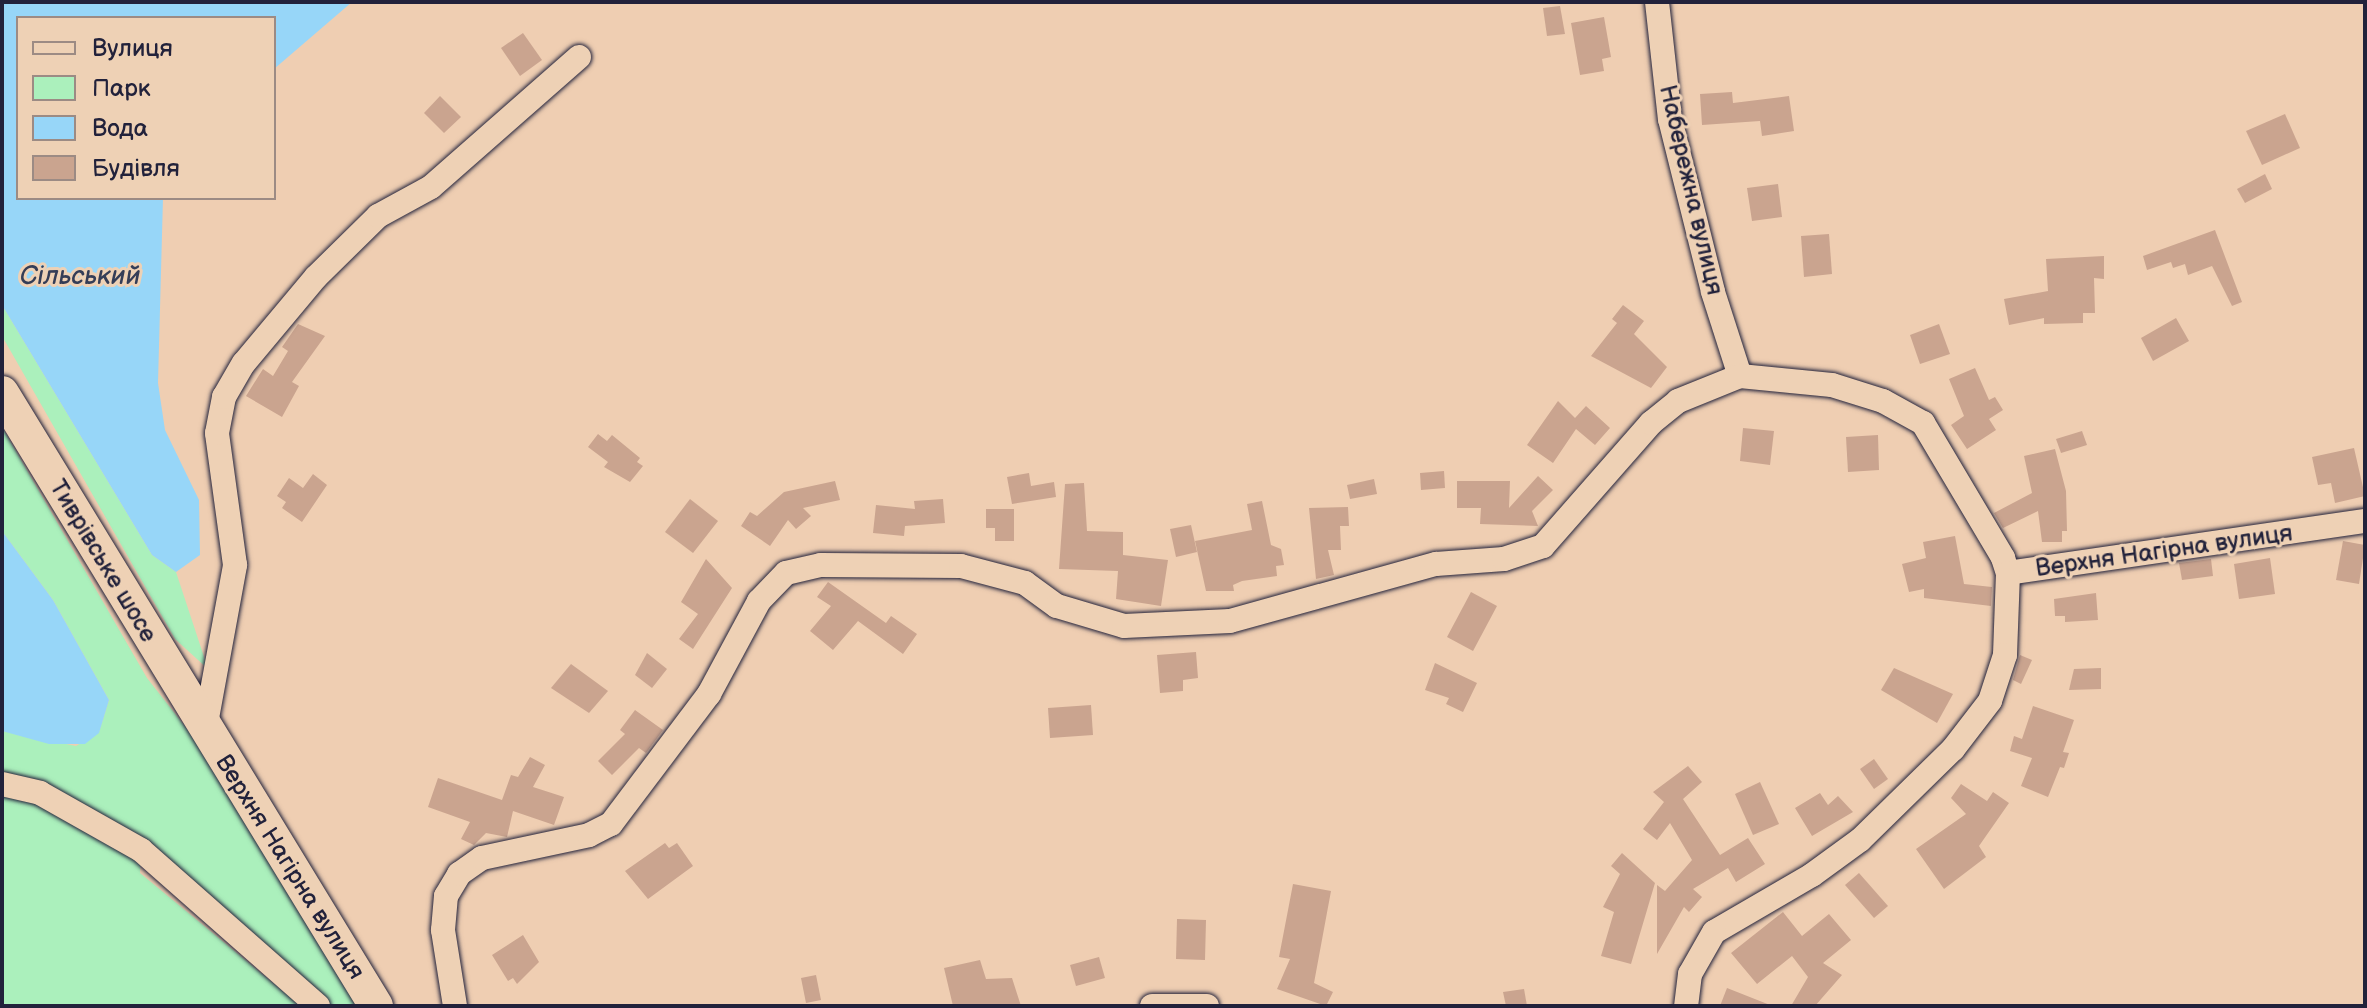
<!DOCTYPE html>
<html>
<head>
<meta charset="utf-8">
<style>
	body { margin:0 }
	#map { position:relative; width:2367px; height:1008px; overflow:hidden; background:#efceb2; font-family:"Balsamiq Sans",sans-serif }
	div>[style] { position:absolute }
	.green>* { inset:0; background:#abf0bc }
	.water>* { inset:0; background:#97d6f8 }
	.building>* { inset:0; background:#caa48f }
	.roads { filter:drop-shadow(0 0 2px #22223b) drop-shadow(0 0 2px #22223b) }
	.street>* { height:24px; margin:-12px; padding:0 12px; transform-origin:12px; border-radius:12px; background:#eed1b5 }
	.secondary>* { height:34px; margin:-17px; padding:0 17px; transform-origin:17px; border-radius:17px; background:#eed1b5 }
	span { translate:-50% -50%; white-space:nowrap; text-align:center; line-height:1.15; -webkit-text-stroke:6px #eed1b5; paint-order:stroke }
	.street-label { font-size:24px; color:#22223b }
	.water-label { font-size:26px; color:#343d57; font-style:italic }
	.frame { position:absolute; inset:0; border:4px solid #22223b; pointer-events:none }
	.legend { position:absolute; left:16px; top:16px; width:260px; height:184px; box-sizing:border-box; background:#eed1b5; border:2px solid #9c8b84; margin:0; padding:10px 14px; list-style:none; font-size:24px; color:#22223b }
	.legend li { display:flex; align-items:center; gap:16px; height:40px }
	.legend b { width:40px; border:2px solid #9c8b84 }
</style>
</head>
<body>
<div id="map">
	<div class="green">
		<i style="clip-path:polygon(2px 305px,152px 555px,176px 572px,208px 669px,175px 639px,2px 336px)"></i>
		<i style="clip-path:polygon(2px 427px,147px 678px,195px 739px,358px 1006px,329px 1006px,141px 851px,140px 873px,301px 1006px,2px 1006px,2px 731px,76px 746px,99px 732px,109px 700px,53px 600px,2px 531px)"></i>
	</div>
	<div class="water">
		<i style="clip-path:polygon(2px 2px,352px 2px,274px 69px,274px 18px,18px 18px,18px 198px,163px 198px,158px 383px,165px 430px,199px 500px,200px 555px,176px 572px,152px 555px,2px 305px)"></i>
		<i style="clip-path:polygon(2px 531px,53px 600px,109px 700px,99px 733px,85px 744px,49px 744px,2px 731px)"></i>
	</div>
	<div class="building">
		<i style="clip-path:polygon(1560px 6px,1565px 34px,1547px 36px,1543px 8px)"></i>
		<i style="clip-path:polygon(1604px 17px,1611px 57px,1602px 59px,1604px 71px,1580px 75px,1571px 23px)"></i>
		<i style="clip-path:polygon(523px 33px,542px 60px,520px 76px,501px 48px)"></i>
		<i style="clip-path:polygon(1732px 92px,1733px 103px,1789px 96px,1794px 131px,1762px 136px,1760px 121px,1702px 125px,1700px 94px)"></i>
		<i style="clip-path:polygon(440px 96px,461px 117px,444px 133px,424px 113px)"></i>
		<i style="clip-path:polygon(2285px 114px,2300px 148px,2262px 165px,2246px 131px)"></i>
		<i style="clip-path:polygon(2265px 174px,2272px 189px,2245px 203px,2237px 189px)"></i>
		<i style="clip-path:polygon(1778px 184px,1782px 217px,1752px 221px,1747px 188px)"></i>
		<i style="clip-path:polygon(2215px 230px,2242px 302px,2232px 306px,2212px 266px,2188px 275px,2185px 264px,2173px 268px,2171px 262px,2147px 270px,2143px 256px)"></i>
		<i style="clip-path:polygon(1829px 234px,1832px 274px,1804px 277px,1801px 236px)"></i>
		<i style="clip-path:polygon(2104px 256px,2104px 279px,2094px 278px,2095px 313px,2083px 313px,2083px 323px,2044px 324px,2044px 318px,2009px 325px,2004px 299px,2048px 291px,2046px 259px)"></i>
		<i style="clip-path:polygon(1623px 305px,1644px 321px,1634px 334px,1667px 367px,1651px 388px,1591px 356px,1617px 323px,1612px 319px)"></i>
		<i style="clip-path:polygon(2176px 318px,2189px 341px,2153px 361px,2141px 338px)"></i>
		<i style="clip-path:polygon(298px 324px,325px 336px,292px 382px,299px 386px,282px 417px,246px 396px,263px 369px,273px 376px,288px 351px,282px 347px)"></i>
		<i style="clip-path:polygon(1939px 324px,1950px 354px,1920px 364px,1910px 335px)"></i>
		<i style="clip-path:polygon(1975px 368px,1989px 400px,1995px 397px,2003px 410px,1989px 419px,1996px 430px,1967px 449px,1951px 425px,1964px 416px,1949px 379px)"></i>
		<i style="clip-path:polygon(1558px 401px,1575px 418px,1586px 406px,1610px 428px,1595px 445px,1576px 429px,1553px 463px,1527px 445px)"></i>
		<i style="clip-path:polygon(1743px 428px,1774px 431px,1770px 465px,1740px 461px)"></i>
		<i style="clip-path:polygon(2082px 431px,2087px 445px,2061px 453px,2056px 439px)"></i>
		<i style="clip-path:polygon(598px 434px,607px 441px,612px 435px,640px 458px,637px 462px,643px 466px,630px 482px,604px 467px,608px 462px,588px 447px)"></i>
		<i style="clip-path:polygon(1878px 435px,1879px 470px,1848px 472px,1846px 437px)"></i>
		<i style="clip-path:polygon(2354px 448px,2365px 496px,2335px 503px,2331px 483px,2318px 485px,2312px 457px)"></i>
		<i style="clip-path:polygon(2055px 449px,2066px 491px,2067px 531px,2062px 531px,2062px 542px,2042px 542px,2038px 511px,2003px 528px,1994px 513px,2032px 493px,2024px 456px)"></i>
		<i style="clip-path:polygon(1444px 471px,1445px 488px,1421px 490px,1420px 473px)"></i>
		<i style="clip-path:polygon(1029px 473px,1031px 486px,1054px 482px,1056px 497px,1012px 504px,1007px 477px)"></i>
		<i style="clip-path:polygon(313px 474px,327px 485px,302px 522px,282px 508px,286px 502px,277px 496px,289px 478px,303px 488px)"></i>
		<i style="clip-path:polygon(1538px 476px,1553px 490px,1532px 511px,1538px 526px,1480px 524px,1481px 508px,1457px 508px,1457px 481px,1510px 481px,1509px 508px)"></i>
		<i style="clip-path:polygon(1374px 479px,1377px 494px,1350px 499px,1347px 485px)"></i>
		<i style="clip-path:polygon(835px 481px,840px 500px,803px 508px,811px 516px,796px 529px,788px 520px,770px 546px,741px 526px,750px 512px,757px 516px,784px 492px)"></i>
		<i style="clip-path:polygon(1084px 483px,1087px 531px,1123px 532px,1123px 555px,1168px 560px,1161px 606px,1116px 599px,1118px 571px,1059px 569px,1065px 484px)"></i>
		<i style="clip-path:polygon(690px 499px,718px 521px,693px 553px,665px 532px)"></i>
		<i style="clip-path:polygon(943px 499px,945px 523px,905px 526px,904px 536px,873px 533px,876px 505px,915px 509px,914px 501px)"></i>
		<i style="clip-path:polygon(1262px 501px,1271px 545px,1281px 549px,1284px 565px,1276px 566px,1277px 576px,1242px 581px,1233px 585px,1234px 591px,1206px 591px,1195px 541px,1252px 530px,1247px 504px)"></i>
		<i style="clip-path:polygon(1348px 507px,1349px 526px,1340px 526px,1341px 550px,1328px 550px,1334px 575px,1316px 579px,1309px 508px)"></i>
		<i style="clip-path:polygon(986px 509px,1014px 509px,1014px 541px,995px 541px,995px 528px,986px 528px)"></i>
		<i style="clip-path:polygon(1191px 525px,1197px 552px,1176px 557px,1170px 529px)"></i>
		<i style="clip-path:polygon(1955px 536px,1964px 584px,1992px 587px,1991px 606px,1924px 598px,1924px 589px,1909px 592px,1902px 564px,1926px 558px,1923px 542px)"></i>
		<i style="clip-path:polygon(2343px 541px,2365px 545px,2359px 584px,2336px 580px)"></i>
		<i style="clip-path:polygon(2270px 558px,2275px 594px,2239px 599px,2234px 564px)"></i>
		<i style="clip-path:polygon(706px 559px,732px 588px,693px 649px,679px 639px,698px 614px,681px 602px)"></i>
		<i style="clip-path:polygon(2211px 559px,2213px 576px,2182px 580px,2179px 563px)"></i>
		<i style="clip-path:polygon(828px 582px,886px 623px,891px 616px,917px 634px,903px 654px,858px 621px,833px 650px,810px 631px,831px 606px,817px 597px)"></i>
		<i style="clip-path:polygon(1471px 592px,1497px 606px,1473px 651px,1447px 637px)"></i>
		<i style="clip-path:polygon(2096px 593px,2098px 620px,2065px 622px,2065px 616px,2055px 616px,2054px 599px)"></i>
		<i style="clip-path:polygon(1196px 652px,1198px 678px,1183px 680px,1183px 691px,1160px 693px,1157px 655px)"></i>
		<i style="clip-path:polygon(647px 653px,667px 669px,652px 688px,635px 675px)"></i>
		<i style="clip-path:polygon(2020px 655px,2032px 660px,2021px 684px,2013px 680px)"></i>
		<i style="clip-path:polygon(1435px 663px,1477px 683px,1463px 712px,1446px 704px,1449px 698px,1425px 690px)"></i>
		<i style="clip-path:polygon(571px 664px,608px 691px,589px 713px,551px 688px)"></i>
		<i style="clip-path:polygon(1894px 668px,1953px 694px,1937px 723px,1881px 690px)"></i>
		<i style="clip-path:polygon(2101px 668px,2101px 689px,2069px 690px,2074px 669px)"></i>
		<i style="clip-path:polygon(1091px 705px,1093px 735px,1050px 738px,1048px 708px)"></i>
		<i style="clip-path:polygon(2033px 706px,2074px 720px,2063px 752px,2069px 753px,2064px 768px,2060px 767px,2048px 797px,2021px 786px,2032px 758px,2010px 751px,2014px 736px,2022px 739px)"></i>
		<i style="clip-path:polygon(635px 710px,663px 730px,646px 753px,639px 748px,612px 775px,598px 761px,625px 734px,620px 730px)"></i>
		<i style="clip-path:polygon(530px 757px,545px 765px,533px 787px,564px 797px,554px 825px,513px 811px,507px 837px,486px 833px,474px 845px,461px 839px,470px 822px,428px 807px,438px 778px,502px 800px,511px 775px,518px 777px)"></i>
		<i style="clip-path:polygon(1874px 759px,1888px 779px,1874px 789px,1860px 769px)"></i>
		<i style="clip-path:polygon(1688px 766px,1702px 782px,1683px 799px,1720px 855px,1748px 838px,1765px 864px,1736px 882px,1728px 868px,1693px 889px,1702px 897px,1689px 912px,1684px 907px,1657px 954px,1657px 885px,1665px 891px,1692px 860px,1670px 823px,1657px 840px,1643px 829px,1664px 802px,1653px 792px)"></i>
		<i style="clip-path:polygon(1760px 782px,1779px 824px,1753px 835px,1735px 794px)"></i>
		<i style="clip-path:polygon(1961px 784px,1987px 801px,1993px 792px,2009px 803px,1979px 846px,1986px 857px,1944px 889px,1916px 849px,1966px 814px,1951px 798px)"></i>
		<i style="clip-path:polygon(1820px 793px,1828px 805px,1838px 796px,1853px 812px,1812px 836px,1795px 808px)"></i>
		<i style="clip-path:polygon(665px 843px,669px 848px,677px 843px,693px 866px,648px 899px,625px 871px)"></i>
		<i style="clip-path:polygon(1622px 853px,1655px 883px,1631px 964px,1601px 956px,1614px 912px,1603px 907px,1620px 874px,1611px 866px)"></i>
		<i style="clip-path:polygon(1859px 873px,1888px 906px,1874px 918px,1845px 885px)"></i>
		<i style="clip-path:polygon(1293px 884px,1331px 891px,1314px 983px,1333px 992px,1326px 1006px,1277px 989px,1290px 959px,1279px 957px)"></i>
		<i style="clip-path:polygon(1783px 912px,1802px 936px,1829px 914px,1851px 940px,1823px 963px,1842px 975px,1815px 1006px,1791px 1006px,1808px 977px,1792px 956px,1757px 984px,1731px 953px)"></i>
		<i style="clip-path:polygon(1177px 919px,1206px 920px,1205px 960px,1176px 959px)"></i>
		<i style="clip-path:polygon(523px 935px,539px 962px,517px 984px,513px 978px,508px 981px,492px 955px)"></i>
		<i style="clip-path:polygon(1099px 957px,1105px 978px,1076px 986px,1070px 965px)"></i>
		<i style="clip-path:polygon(980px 960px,986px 979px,1012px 978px,1021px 1006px,953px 1006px,944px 968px)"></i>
		<i style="clip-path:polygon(816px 975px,821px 1000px,806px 1003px,801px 978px)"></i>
		<i style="clip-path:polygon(1727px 988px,1770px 1005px,1770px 1006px,1720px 1006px)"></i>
		<i style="clip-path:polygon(1524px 989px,1527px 1006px,1506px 1006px,1503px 992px)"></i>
	</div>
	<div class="roads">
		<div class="street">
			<i style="left:1657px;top:2px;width:118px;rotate:83.7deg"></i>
			<i style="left:1670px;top:119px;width:178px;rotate:76deg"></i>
			<i style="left:1713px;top:292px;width:88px;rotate:72.2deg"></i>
			<i style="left:2008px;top:573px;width:361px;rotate:-8.3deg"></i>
			<i style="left:205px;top:729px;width:167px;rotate:-79.6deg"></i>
			<i style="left:235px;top:565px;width:133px;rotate:-97.8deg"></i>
			<i style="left:217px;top:433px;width:37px;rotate:-79deg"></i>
			<i style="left:224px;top:397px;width:39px;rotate:-60deg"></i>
			<i style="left:244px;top:363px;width:112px;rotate:-50.1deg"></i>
			<i style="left:316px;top:277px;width:87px;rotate:-44.5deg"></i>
			<i style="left:378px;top:216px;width:60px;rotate:-28.7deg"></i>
			<i style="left:431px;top:187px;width:197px;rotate:-41.3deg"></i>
			<i style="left:2px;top:784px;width:39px;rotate:13deg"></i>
			<i style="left:40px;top:793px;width:116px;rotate:29.4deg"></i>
			<i style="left:141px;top:850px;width:236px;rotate:41.4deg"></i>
			<i style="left:455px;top:1006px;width:77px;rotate:-99deg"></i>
			<i style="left:443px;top:930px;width:34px;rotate:-85deg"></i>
			<i style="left:446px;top:896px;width:26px;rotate:-59deg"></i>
			<i style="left:459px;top:874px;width:28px;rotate:-35deg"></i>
			<i style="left:482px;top:858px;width:109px;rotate:-12.1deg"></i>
			<i style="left:589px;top:835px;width:25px;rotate:-27deg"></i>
			<i style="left:611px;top:824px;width:163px;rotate:-53deg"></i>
			<i style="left:709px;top:694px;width:106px;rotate:-61.7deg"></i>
			<i style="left:759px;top:601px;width:39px;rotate:-46deg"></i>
			<i style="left:786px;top:573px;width:36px;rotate:-13deg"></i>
			<i style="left:821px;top:565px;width:140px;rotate:0.4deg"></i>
			<i style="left:961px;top:566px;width:66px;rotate:14.9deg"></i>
			<i style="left:1025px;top:583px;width:39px;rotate:36deg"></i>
			<i style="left:1057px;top:606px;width:70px;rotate:16.6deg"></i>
			<i style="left:1124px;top:626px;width:106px;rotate:-2.7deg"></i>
			<i style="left:1230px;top:621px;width:214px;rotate:-15.5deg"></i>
			<i style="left:1436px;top:564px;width:68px;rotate:-4.2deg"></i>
			<i style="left:1504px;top:559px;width:41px;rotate:-18.4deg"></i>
			<i style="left:1543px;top:546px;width:164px;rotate:-48.7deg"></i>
			<i style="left:1651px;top:423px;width:35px;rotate:-39deg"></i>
			<i style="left:1678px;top:401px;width:67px;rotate:-22deg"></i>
			<i style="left:1740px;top:376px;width:92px;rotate:5.6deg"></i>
			<i style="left:1832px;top:385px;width:53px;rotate:17.4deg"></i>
			<i style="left:1883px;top:401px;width:46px;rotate:28.8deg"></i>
			<i style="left:1923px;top:423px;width:157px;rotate:59.3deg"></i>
			<i style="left:2003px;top:558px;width:16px;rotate:72deg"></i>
			<i style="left:2008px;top:573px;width:82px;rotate:92.1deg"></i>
			<i style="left:2005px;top:655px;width:48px;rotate:108.1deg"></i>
			<i style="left:1990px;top:701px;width:61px;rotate:127.6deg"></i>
			<i style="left:1953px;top:749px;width:130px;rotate:135.6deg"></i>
			<i style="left:1860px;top:840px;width:59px;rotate:143.9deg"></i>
			<i style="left:1812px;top:875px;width:113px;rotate:149.8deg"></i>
			<i style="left:1714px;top:932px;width:48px;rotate:119.7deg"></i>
			<i style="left:1690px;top:974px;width:32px;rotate:97deg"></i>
			<i style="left:1152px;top:1006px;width:55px"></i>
		</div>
		<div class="secondary">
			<i style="left:2px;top:393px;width:718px;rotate:58.61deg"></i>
		</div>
	</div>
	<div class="street-label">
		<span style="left:1691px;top:190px;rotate:77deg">Набережна вулиця</span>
		<span style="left:2164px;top:551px;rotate:-8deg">Верхня Нагірна вулиця</span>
		<span style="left:103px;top:561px;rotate:59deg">Тиврівське шосе</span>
		<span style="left:290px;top:867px;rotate:58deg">Верхня Нагірна вулиця</span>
	</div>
	<div class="water-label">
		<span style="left:80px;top:277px">Сільський</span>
	</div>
	<div class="frame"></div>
	<ul class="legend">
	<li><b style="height:10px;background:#eed1b5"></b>Вулиця</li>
	<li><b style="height:22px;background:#abf0bc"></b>Парк</li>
	<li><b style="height:22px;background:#97d6f8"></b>Вода</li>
	<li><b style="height:22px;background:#caa48f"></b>Будівля</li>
	</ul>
</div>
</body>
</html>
